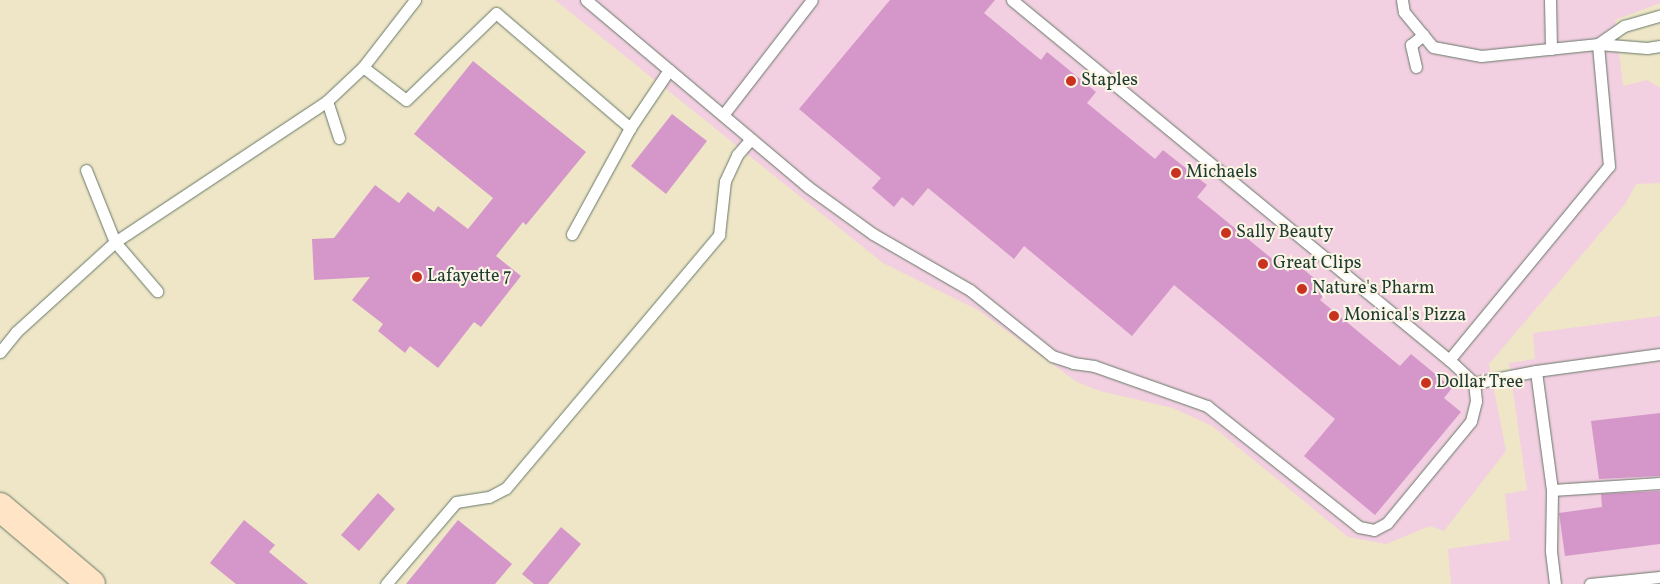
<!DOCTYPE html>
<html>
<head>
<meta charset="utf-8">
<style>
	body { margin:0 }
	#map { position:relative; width:1660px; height:584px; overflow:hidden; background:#eee6c7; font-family:Vollkorn,serif }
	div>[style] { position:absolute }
	.built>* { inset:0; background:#f2cfe1 }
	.building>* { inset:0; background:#d597ca }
	.roads { filter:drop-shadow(0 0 1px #677867) drop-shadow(0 0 1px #677867) }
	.lane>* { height:11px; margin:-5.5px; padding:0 5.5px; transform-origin:5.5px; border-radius:5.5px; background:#fff }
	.secondary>* { height:28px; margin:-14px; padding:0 14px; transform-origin:14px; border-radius:14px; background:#ffe4c6 }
	.dots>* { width:14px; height:14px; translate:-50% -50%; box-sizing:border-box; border:2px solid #fcf5e5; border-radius:50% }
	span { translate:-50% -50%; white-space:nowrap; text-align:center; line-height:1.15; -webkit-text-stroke:4px #fcf5e5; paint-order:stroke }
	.poi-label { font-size:18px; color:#1f3d34 }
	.left { translate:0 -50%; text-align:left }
</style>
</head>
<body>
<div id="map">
	<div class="built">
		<i style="clip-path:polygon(555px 0,1660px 0,1660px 3px,1615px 20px,1623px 86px,1647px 80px,1660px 88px,1660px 183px,1636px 184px,1625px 204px,1489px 364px,1506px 451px,1444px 531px,1430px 526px,1386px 544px,1348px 537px,1212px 426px,1173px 408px,1100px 391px,1077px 382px,978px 310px,883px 263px)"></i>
		<i style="clip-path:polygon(1660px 316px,1660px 584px,1451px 584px,1448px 549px,1510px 540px,1505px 494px,1527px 490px,1509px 363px,1535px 359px,1533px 333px)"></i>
	</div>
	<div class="building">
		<i style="clip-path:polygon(890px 0,995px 0,984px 13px,1041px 60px,1047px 52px,1096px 92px,1087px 103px,1155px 159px,1163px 150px,1207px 185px,1197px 197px,1288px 272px,1296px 263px,1328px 290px,1320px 300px,1400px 366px,1411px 354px,1452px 388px,1444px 398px,1461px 412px,1375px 515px,1304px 456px,1335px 419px,1174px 285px,1132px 336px,1024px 246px,1014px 259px,928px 188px,913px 206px,902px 197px,894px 207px,872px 188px,881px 178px,799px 109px)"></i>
		<i style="clip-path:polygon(473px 61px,586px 152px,526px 225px,523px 222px,496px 256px,521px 276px,481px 327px,474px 322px,438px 368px,410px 346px,405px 353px,378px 331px,383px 324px,352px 300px,370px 277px,314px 280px,312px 239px,334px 238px,375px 185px,399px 203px,408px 192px,434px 212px,438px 206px,468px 229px,493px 198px,414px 134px)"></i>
		<i style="clip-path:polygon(672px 114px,707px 141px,666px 194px,631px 166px)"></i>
		<i style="clip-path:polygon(1660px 413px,1660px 476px,1599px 479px,1591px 421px)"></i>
		<i style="clip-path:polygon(1660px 491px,1660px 544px,1565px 556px,1559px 513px,1602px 507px,1601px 494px)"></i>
		<i style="clip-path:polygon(378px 493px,395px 509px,359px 551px,341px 535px)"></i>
		<i style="clip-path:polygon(244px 520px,275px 545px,269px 552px,308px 584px,236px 584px,210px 563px)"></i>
		<i style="clip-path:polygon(458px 520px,512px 564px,495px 584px,406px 584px)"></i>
		<i style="clip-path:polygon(561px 527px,581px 544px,548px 584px,534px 584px,522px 574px)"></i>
	</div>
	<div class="roads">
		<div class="lane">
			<i style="left:586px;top:0;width:290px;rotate:40.1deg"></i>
			<i style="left:808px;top:187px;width:80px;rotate:35.9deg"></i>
			<i style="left:873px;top:234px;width:112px;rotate:30deg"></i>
			<i style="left:970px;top:290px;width:105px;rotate:38.8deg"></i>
			<i style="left:1052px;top:356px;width:22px;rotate:18deg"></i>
			<i style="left:1073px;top:363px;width:21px;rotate:8deg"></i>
			<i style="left:1094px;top:366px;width:120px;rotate:19.5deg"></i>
			<i style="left:1207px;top:406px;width:194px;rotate:38.5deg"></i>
			<i style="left:1359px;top:527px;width:15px;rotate:11deg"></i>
			<i style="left:1374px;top:530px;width:15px;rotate:-28deg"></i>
			<i style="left:1387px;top:523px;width:132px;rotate:-50.5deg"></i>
			<i style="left:1471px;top:421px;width:21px;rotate:-76deg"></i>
			<i style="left:1476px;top:401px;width:18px;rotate:-96deg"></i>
			<i style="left:1012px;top:0;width:566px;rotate:39.48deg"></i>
			<i style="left:1402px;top:0;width:12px;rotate:81deg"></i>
			<i style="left:1404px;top:12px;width:45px;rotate:50.4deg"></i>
			<i style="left:1433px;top:47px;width:49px;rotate:10.6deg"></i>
			<i style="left:1481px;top:56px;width:118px;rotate:-5.9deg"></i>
			<i style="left:1598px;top:44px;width:49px;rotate:4.7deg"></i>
			<i style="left:1647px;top:48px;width:13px;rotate:-9deg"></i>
			<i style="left:1550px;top:0;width:49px;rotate:88.8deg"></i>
			<i style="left:1598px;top:44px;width:32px;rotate:-35deg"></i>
			<i style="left:1624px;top:26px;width:37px;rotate:-16deg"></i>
			<i style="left:363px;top:67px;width:54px;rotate:37.5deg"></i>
			<i style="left:406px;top:100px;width:125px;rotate:-44deg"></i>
			<i style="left:496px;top:13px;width:177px;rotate:40.6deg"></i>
			<i style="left:630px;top:128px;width:121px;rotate:118.7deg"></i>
			<i style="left:1416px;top:67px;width:23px;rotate:-103deg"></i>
			<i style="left:1411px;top:45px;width:16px;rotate:-40deg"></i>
			<i style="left:327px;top:101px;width:39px;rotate:72deg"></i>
			<i style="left:723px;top:115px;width:145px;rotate:-52.3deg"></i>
			<i style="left:630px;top:128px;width:70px;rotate:-56.1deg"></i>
			<i style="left:86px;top:170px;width:78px;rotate:68.1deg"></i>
			<i style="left:115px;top:242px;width:65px;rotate:49.4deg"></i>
			<i style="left:0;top:352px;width:26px;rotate:-51deg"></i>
			<i style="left:16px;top:332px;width:134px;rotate:-42.3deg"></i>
			<i style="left:115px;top:242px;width:255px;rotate:-33.6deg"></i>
			<i style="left:327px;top:101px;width:50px;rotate:-43.4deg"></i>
			<i style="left:363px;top:67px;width:85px;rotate:-52.2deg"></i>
			<i style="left:1536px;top:371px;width:63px;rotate:169deg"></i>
			<i style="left:1474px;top:383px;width:34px;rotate:-137deg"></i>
			<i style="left:1449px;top:360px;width:251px;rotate:-50.5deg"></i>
			<i style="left:1609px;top:166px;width:122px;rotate:-95.2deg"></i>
			<i style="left:1552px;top:490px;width:120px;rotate:-97.7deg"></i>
			<i style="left:1536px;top:371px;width:125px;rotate:-7.8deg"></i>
			<i style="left:386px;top:584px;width:108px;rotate:-49.5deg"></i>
			<i style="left:456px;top:502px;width:33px;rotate:-9deg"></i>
			<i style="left:489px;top:497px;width:19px;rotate:-28deg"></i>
			<i style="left:506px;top:488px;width:331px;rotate:-49.9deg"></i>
			<i style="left:719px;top:235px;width:54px;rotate:-83.7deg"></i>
			<i style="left:725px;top:181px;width:29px;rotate:-65deg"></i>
			<i style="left:737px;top:155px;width:21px;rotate:-49deg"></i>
			<i style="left:1555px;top:584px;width:34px;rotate:-97deg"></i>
			<i style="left:1551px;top:550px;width:60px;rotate:-89deg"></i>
			<i style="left:1552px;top:490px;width:108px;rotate:-3.7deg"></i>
			<i style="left:1590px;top:584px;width:70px;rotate:-5.7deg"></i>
		</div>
		<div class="secondary">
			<i style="left:0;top:507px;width:119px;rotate:40.2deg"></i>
		</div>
	</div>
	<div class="dots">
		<i style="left:1071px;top:81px;background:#c8321e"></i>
		<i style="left:1176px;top:173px;background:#c8321e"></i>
		<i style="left:1226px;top:233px;background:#c8321e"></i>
		<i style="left:1263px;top:264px;background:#c8321e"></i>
		<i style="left:417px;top:277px;background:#c8321e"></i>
		<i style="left:1302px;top:289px;background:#c8321e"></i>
		<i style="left:1334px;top:316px;background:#c8321e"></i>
		<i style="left:1426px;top:383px;background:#c8321e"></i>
	</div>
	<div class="poi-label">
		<span class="left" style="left:1081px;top:81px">Staples</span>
		<span class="left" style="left:1186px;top:173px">Michaels</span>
		<span class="left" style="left:1236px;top:233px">Sally Beauty</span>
		<span class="left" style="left:1273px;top:264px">Great Clips</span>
		<span class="left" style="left:427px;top:277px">Lafayette 7</span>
		<span class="left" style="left:1312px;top:289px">Nature's Pharm</span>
		<span class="left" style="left:1344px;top:316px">Monical's Pizza</span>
		<span class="left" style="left:1436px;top:383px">Dollar Tree</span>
	</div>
</div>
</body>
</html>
